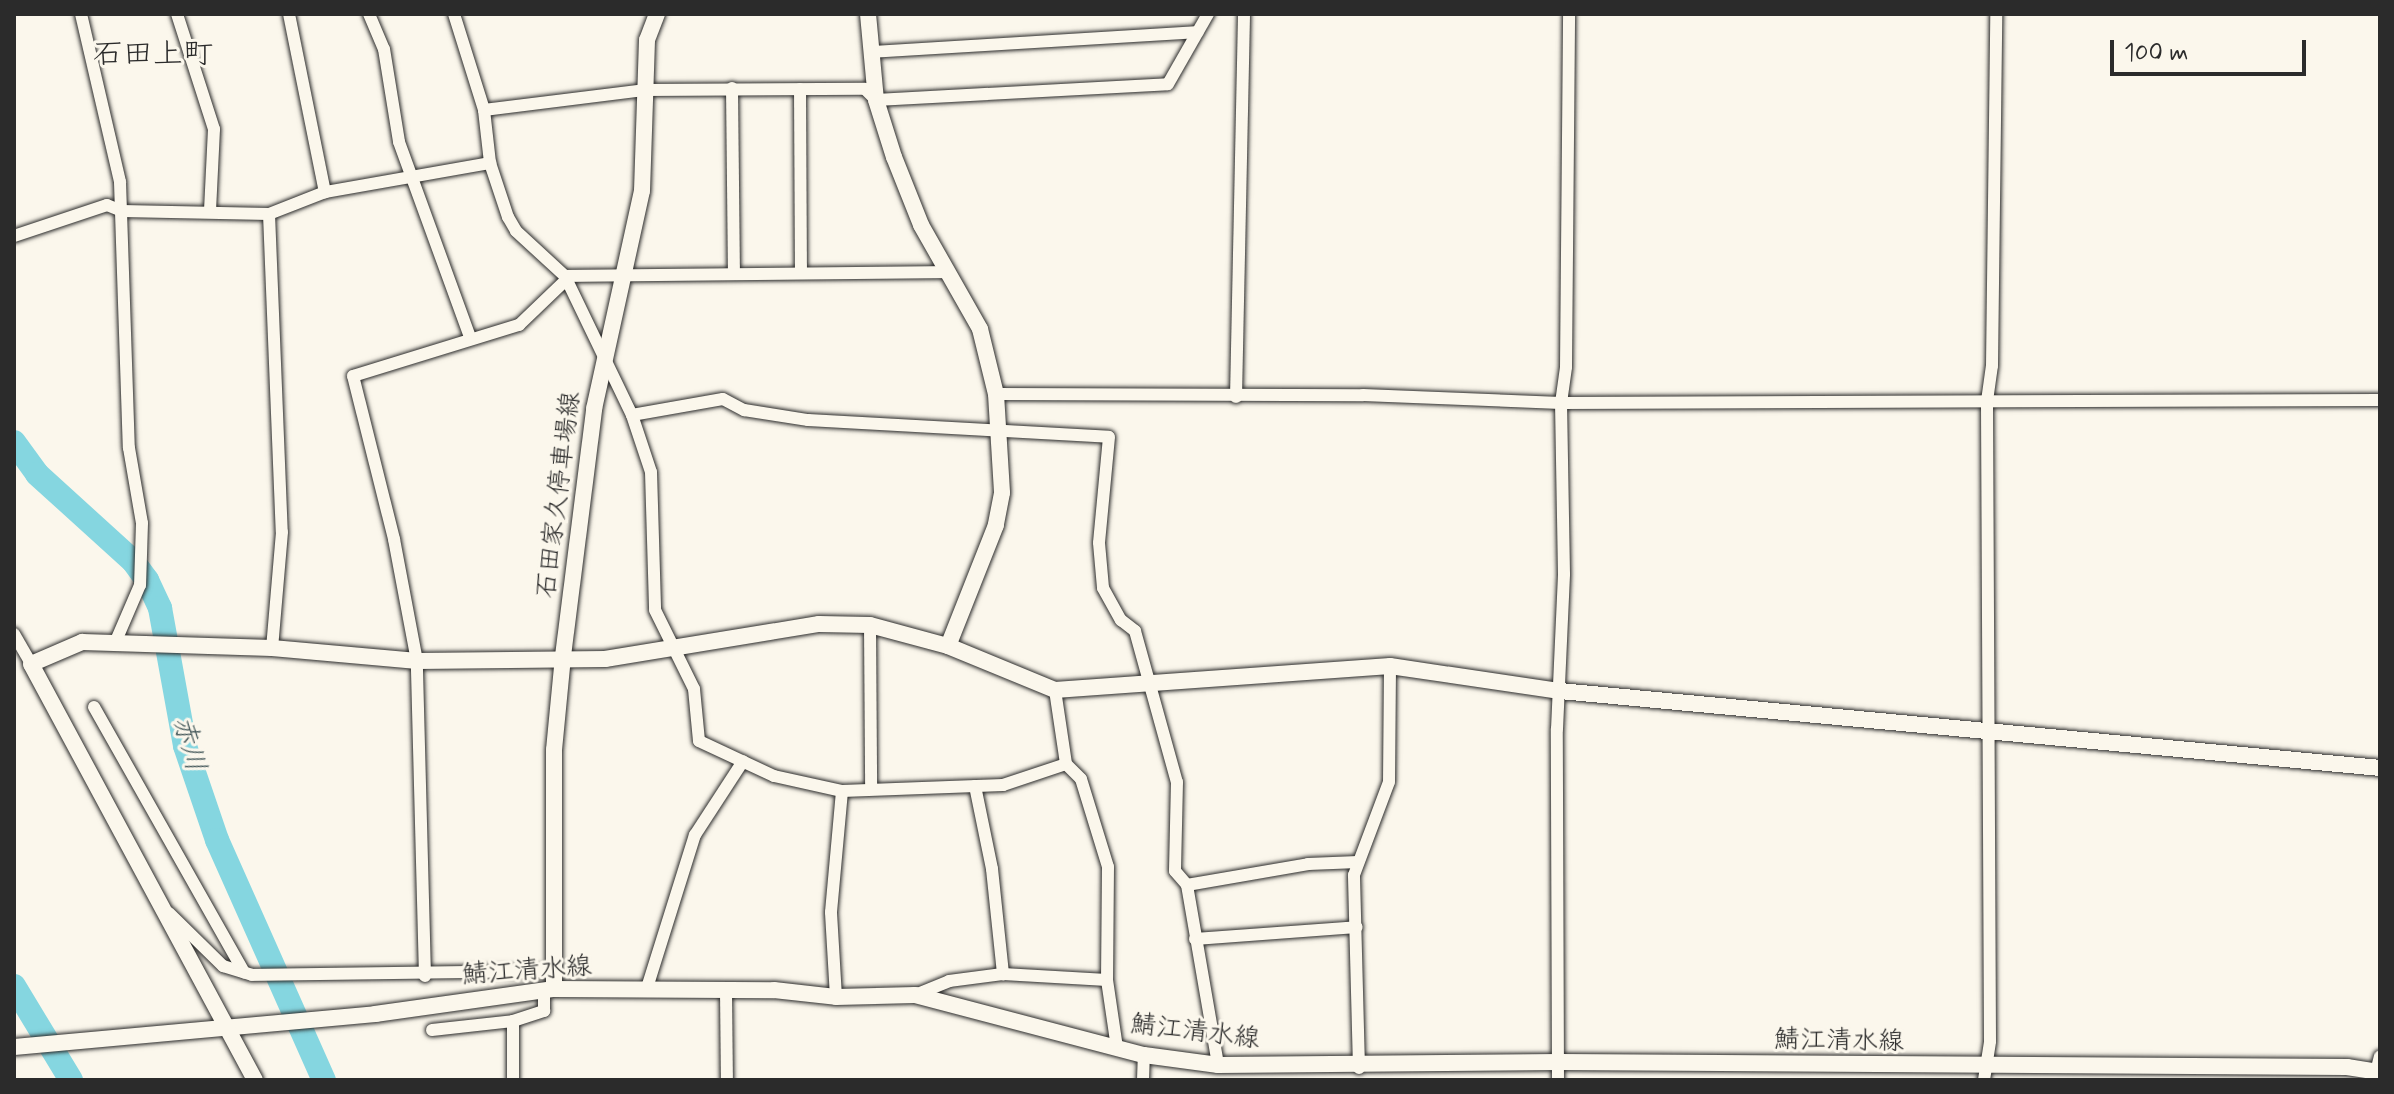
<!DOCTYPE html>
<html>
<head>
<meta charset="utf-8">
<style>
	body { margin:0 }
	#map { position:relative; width:2394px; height:1094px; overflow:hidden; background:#fbf7ec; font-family:Mynerve,"Klee One",sans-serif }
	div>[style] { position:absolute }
	.river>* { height:24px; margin:-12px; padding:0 12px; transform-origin:12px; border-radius:12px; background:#85d6e0 }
	.roads { filter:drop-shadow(0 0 2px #2b2b2b) drop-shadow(0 0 2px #2b2b2b) }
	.street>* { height:12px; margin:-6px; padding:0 6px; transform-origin:6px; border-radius:6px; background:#fbf7ec }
	.secondary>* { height:16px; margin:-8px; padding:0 8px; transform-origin:8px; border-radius:8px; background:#fbf7ec }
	span { translate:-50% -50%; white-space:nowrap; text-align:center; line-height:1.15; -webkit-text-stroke:6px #fbf7ec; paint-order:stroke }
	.street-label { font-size:26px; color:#2b2b2b }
	.water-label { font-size:28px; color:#425658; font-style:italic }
	.quarter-label { font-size:30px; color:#2b2b2b }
	.frame { position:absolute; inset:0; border:16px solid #2b2b2b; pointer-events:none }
	.scale { position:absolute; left:2110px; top:40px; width:196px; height:36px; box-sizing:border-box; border:4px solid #2b2b2b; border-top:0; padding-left:10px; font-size:24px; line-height:28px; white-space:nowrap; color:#2b2b2b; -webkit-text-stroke:6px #fbf7ec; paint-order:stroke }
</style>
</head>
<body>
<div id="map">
	<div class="river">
		<i style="left:14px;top:442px;width:39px;rotate:54deg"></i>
		<i style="left:37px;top:474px;width:130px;rotate:42.2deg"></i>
		<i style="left:133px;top:561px;width:24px;rotate:54deg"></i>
		<i style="left:147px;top:580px;width:31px;rotate:65deg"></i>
		<i style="left:160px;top:608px;width:140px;rotate:79.7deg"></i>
		<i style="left:185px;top:746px;width:99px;rotate:71.2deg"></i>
		<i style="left:217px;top:840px;width:263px;rotate:66deg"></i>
		<i style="left:14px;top:986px;width:110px;rotate:58.8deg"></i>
	</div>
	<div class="roads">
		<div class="street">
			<i style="left:81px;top:14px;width:172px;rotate:76.9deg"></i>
			<i style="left:120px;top:182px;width:266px;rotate:88.1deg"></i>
			<i style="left:129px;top:448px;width:76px;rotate:80.2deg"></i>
			<i style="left:142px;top:523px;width:62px;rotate:91.8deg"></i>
			<i style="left:140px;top:585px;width:63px;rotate:113.3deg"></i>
			<i style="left:177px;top:14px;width:121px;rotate:72.2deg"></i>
			<i style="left:214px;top:129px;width:81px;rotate:92.8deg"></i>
			<i style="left:289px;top:14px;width:182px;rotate:78.6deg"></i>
			<i style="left:369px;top:14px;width:38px;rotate:67deg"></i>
			<i style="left:384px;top:49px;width:94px;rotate:80.8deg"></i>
			<i style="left:399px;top:142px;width:208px;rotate:70deg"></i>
			<i style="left:454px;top:14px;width:101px;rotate:72.6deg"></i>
			<i style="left:484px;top:110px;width:53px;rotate:83.5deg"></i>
			<i style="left:490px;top:163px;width:57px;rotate:71.6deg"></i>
			<i style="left:508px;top:217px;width:16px;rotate:60deg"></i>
			<i style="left:516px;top:231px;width:67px;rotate:42.6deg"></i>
			<i style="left:565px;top:276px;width:154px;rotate:64.3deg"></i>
			<i style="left:632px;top:415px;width:60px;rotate:71.6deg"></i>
			<i style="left:651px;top:472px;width:138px;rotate:88.3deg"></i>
			<i style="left:655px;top:610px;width:88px;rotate:63.7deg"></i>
			<i style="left:694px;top:689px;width:52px;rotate:84.5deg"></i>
			<i style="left:699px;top:741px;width:83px;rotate:25deg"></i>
			<i style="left:774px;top:776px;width:70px;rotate:12.4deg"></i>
			<i style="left:842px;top:791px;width:161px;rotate:-2.1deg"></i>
			<i style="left:1003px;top:785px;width:66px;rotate:-18.4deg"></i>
			<i style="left:871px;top:52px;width:327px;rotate:-3.5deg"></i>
			<i style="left:732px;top:88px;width:185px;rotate:89.4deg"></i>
			<i style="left:800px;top:89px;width:183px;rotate:89.7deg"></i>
			<i style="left:484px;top:110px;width:161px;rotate:-7.1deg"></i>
			<i style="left:644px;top:90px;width:221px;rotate:-0.3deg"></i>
			<i style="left:865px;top:89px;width:16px;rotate:45deg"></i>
			<i style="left:876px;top:100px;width:292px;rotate:-3.1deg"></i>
			<i style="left:1168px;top:84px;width:81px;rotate:-60.3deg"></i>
			<i style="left:269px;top:214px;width:318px;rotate:87.7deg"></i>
			<i style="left:282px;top:532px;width:116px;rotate:94.9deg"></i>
			<i style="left:14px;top:236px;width:98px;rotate:-18.4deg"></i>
			<i style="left:107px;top:205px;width:16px;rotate:22deg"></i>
			<i style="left:122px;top:211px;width:147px;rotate:1.2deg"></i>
			<i style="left:269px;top:214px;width:60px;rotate:-21.4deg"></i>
			<i style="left:325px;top:192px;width:168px;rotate:-10deg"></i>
			<i style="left:565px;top:276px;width:384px;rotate:-0.6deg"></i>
			<i style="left:996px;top:394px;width:367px;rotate:0.2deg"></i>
			<i style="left:1363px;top:395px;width:198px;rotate:2.3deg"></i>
			<i style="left:1561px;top:403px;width:819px;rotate:-0.21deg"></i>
			<i style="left:1236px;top:397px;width:383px;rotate:-88.8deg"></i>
			<i style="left:632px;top:415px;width:92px;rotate:-10deg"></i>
			<i style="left:723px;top:399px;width:24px;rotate:28deg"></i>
			<i style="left:744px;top:410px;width:65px;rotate:8.9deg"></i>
			<i style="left:808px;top:420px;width:301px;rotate:3.2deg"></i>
			<i style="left:1109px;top:437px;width:106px;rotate:95.4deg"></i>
			<i style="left:1099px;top:543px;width:45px;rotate:84.9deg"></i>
			<i style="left:1103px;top:588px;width:37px;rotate:61deg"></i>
			<i style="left:1121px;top:620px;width:18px;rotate:38deg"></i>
			<i style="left:1135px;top:631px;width:157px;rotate:74.5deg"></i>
			<i style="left:1177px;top:782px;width:89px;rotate:91.3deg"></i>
			<i style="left:1175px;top:871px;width:18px;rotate:49deg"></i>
			<i style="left:1187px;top:885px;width:183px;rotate:80.2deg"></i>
			<i style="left:870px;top:625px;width:163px;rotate:89.6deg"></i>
			<i style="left:14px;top:634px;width:34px;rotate:60deg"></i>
			<i style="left:1055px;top:690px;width:75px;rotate:81.5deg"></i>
			<i style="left:1066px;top:764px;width:21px;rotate:45deg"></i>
			<i style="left:1081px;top:779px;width:92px;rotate:72.9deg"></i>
			<i style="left:1108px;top:867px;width:113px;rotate:90.5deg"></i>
			<i style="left:1107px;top:980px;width:69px;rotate:81.6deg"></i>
			<i style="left:94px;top:707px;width:305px;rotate:60.5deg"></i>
			<i style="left:975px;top:786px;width:85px;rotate:78.4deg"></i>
			<i style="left:992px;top:869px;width:106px;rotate:84deg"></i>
			<i style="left:1187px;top:885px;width:123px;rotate:-9.8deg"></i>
			<i style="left:1308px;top:864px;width:50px;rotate:-2.3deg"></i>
			<i style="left:169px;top:913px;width:76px;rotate:44.5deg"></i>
			<i style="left:223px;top:966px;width:30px;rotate:17deg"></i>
			<i style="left:252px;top:975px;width:302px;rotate:-0.8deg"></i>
			<i style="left:1195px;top:939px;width:162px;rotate:-4.2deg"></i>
			<i style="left:425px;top:976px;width:315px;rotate:-91.5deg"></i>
			<i style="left:417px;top:661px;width:124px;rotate:-100.7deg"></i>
			<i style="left:394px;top:539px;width:168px;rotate:-104.1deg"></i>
			<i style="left:353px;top:376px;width:174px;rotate:-17.1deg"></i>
			<i style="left:519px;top:325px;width:65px;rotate:-43.8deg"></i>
			<i style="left:646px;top:991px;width:164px;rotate:-72.6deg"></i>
			<i style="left:695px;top:835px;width:88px;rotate:-57deg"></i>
			<i style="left:726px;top:991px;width:89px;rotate:89.4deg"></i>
			<i style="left:915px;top:995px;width:37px;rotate:-22deg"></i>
			<i style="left:949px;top:981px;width:54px;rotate:-7.4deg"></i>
			<i style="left:1003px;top:974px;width:104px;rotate:3.3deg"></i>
			<i style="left:836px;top:997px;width:85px;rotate:-93.4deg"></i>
			<i style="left:831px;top:912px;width:121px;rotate:-84.8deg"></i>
			<i style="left:432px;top:1030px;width:81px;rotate:-6.3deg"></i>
			<i style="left:513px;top:1021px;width:33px;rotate:-18deg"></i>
			<i style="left:544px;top:1011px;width:21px;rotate:-90deg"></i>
			<i style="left:1359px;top:1068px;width:193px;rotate:-91.5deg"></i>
			<i style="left:1354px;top:875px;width:99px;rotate:-69.4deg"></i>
			<i style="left:1389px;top:782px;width:116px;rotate:-89.5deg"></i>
			<i style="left:2376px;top:1072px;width:16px;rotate:-76deg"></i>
			<i style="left:513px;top:1080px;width:59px;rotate:-90deg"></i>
			<i style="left:1143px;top:1080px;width:25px;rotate:-88deg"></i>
			<i style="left:1558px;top:1080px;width:351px;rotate:-90.2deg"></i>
			<i style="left:1557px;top:729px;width:155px;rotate:-87.4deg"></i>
			<i style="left:1564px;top:574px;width:171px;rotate:-91deg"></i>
			<i style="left:1561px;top:403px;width:36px;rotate:-82deg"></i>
			<i style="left:1566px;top:367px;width:353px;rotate:-89.5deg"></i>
			<i style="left:1984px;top:1080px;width:39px;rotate:-81deg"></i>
			<i style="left:1990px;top:1041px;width:640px;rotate:-90.27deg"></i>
			<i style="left:1987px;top:401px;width:35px;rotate:-82deg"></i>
			<i style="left:1992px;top:366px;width:352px;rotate:-89.3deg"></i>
		</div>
		<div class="secondary">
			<i style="left:868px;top:14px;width:86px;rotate:84.7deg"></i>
			<i style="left:876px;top:100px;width:60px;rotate:72.5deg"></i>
			<i style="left:894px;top:157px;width:73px;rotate:68.3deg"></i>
			<i style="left:921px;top:225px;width:120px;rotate:60.4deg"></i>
			<i style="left:980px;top:329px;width:67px;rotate:76.2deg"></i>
			<i style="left:996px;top:394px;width:99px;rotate:86.5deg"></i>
			<i style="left:1002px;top:493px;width:33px;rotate:101deg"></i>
			<i style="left:996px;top:525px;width:130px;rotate:111.6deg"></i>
			<i style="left:554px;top:989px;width:239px;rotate:-90deg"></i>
			<i style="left:554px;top:750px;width:94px;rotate:-84.5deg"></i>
			<i style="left:563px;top:656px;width:249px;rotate:-82.8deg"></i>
			<i style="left:594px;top:409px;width:223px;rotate:-77.6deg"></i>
			<i style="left:642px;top:191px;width:151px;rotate:-88.1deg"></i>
			<i style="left:647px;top:40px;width:28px;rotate:-69deg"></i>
			<i style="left:14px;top:1047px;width:363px;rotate:-5.2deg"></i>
			<i style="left:375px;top:1014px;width:181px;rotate:-8deg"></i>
			<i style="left:554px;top:989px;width:220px;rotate:0.3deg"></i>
			<i style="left:774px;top:990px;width:62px;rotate:6.4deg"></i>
			<i style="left:836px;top:997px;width:79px;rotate:-1.5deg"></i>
			<i style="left:915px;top:995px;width:237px;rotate:14.7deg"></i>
			<i style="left:1144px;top:1055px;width:75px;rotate:7.7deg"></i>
			<i style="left:1218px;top:1065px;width:341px;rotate:-0.5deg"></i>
			<i style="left:1559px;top:1062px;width:788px;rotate:0.36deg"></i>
			<i style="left:2347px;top:1067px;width:33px;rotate:9deg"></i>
			<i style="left:255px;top:1080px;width:472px;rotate:-118.3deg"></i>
			<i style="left:31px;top:664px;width:56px;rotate:-23.3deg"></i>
			<i style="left:82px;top:642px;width:190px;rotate:1.8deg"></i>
			<i style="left:272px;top:648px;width:146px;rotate:5.1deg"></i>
			<i style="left:417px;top:661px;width:188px;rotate:-0.6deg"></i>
			<i style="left:605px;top:659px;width:217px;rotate:-9.3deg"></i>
			<i style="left:819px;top:624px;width:51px;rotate:1.1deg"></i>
			<i style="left:870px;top:625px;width:81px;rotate:15.1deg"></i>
			<i style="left:948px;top:646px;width:116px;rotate:22.4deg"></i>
			<i style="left:1055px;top:690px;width:336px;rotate:-4.1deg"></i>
			<i style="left:1390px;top:666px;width:172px;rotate:8.4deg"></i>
			<i style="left:1560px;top:691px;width:824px;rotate:5.36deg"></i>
		</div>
	</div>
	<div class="street-label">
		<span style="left:560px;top:495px;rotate:-83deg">石田家久停車場線</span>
		<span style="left:527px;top:972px;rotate:-4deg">鯖江清水線</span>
		<span style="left:1195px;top:1033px;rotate:7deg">鯖江清水線</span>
		<span style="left:1839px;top:1042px;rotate:1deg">鯖江清水線</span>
	</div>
	<div class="water-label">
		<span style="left:188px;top:744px;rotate:75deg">赤川</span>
	</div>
	<div class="quarter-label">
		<span style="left:153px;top:55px">石田上町</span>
	</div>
	<div class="frame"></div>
	<div class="scale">100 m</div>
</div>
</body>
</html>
